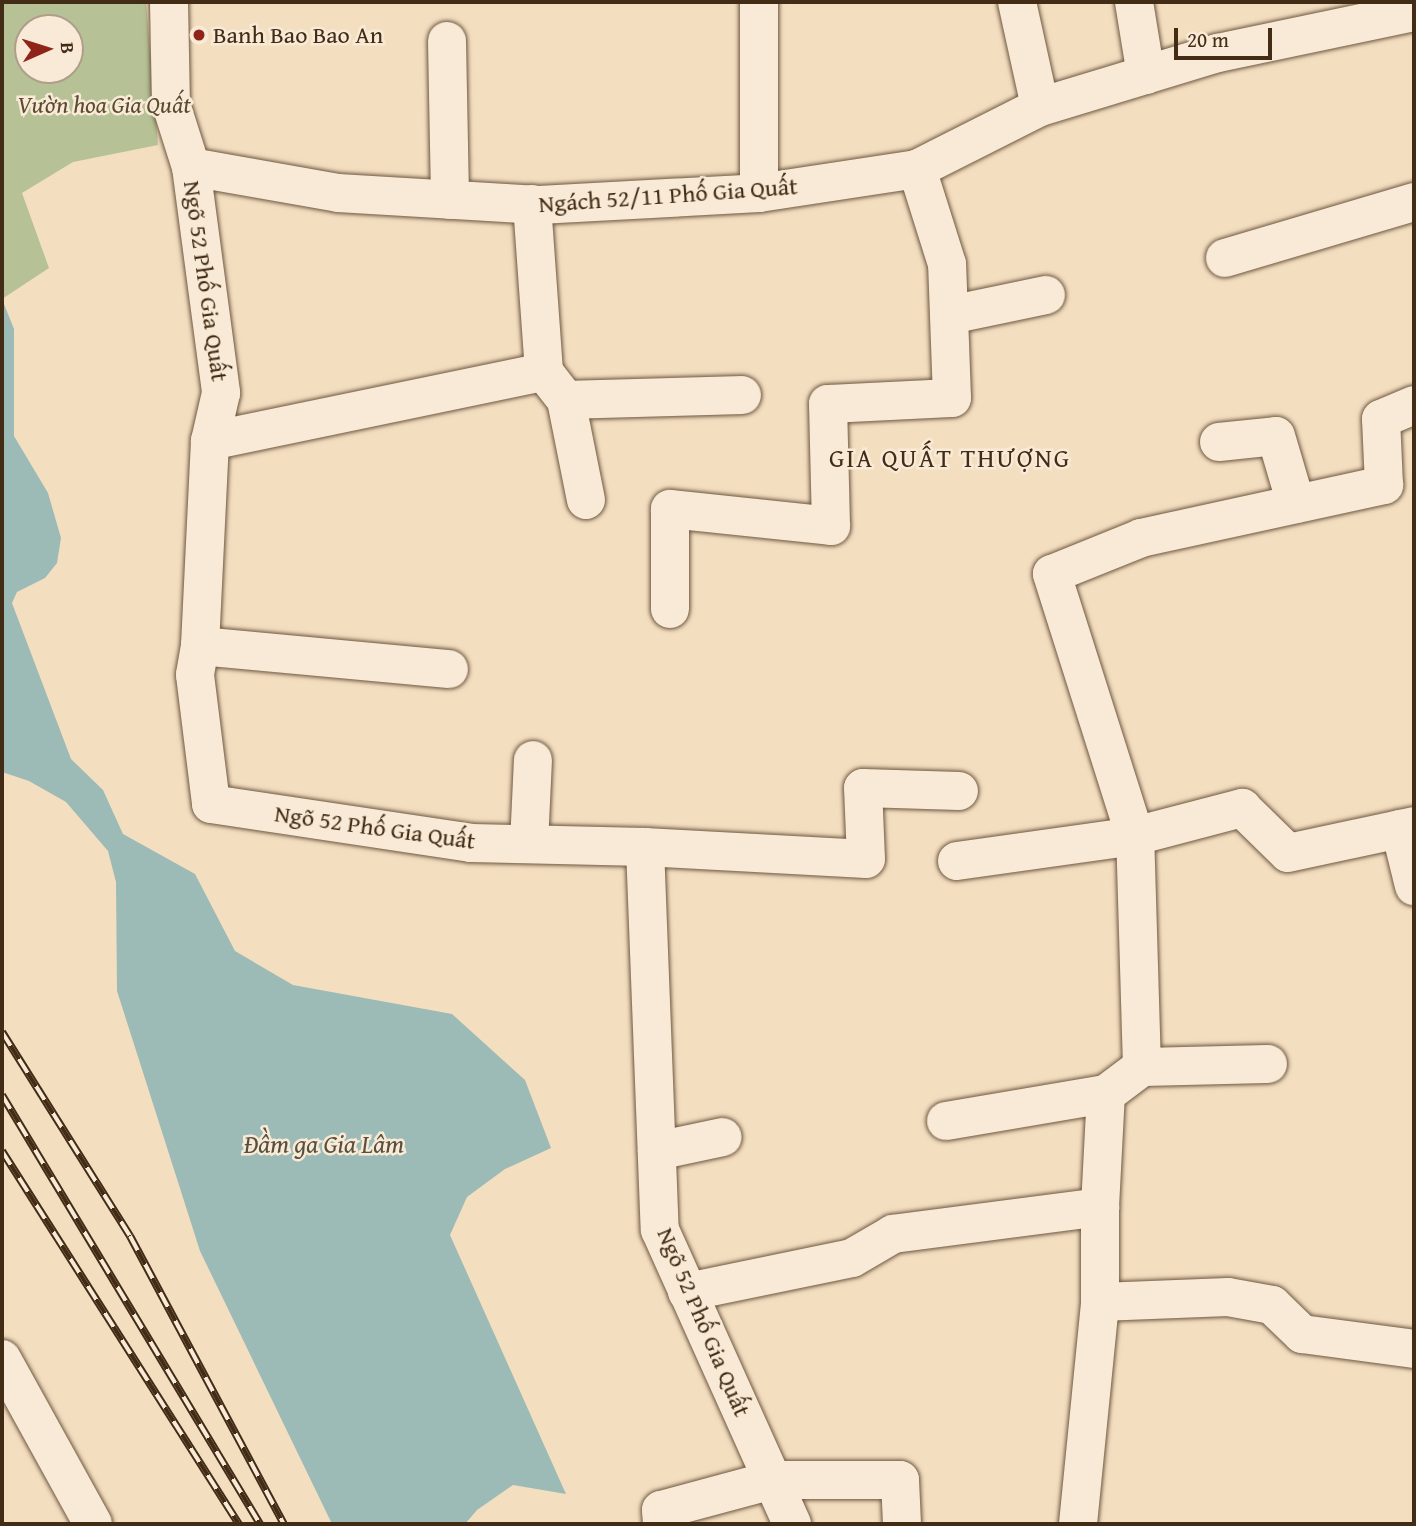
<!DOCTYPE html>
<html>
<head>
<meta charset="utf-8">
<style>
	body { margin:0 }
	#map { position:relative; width:1416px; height:1526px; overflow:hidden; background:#f4dec0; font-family:"Gentium Book Plus",serif }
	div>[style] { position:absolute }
	.green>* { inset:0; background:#b6c296 }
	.water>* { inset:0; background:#9cbbb6 }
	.roads { filter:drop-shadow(0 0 2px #6e5840) drop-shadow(0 0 2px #6e5840) }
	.minor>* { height:38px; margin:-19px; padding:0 19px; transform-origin:19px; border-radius:19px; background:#f8ead6 }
	.rail>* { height:8px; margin-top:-4px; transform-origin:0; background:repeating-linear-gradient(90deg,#f8ead6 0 16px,#422c16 0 32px); box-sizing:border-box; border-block:2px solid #422c16 }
	.dots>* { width:19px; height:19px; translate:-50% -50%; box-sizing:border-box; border:4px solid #f8ead6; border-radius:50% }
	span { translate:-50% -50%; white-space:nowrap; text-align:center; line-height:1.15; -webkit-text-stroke:5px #f8ead6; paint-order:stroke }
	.poi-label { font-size:24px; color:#422c16 }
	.left { translate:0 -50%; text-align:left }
	.park-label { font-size:24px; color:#594a30; font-style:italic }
	.street-label { font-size:24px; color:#422c16 }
	.neighbourhood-label { font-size:26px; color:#422c16; letter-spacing:2px }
	.water-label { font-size:26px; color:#58503e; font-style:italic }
	.frame { position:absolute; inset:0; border:4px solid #422c16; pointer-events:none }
	.north { position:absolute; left:14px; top:14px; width:70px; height:70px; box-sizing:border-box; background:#f8ead6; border:2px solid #af9e89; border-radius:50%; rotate:87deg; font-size:19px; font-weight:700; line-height:28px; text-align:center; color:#422c16 }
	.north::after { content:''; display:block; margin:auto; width:24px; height:32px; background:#8f2418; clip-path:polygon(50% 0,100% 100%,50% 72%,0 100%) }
	.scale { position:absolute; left:1174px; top:28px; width:98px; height:32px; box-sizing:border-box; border:4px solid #422c16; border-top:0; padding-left:9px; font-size:21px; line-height:24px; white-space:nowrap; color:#422c16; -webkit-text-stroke:5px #f8ead6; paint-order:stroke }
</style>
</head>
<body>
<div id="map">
	<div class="green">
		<i style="clip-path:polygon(evenodd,2px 2px,146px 2px,158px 145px,73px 162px,22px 193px,49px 268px,2px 299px,2px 2px,28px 28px,70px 28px,70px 70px,28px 70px,28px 28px)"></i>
	</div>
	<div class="water">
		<i style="clip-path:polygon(2px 299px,14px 329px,14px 436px,48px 493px,61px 538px,57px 563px,45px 578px,17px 592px,12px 603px,71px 759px,103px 790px,123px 834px,195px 874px,235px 951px,293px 985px,452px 1014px,525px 1080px,551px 1148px,505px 1169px,467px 1197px,450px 1235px,566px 1494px,513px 1485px,477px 1510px,465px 1524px,332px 1524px,200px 1251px,117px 991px,116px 882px,108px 851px,66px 802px,29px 781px,2px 772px)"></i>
	</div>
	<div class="roads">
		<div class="minor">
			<i style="left:169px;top:2px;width:102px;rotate:88.9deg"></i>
			<i style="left:171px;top:104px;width:66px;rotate:72.4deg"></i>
			<i style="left:191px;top:167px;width:228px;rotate:82.4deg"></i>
			<i style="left:221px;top:393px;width:49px;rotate:102.9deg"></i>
			<i style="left:210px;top:441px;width:205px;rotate:92.8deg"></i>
			<i style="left:200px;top:646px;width:29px;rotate:100deg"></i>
			<i style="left:195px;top:675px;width:130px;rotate:82.9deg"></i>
			<i style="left:211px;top:804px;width:263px;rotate:8.5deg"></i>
			<i style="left:471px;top:843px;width:174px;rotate:1.3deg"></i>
			<i style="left:645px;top:847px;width:383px;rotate:87.8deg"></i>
			<i style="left:660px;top:1230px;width:322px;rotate:65.8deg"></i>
			<i style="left:1017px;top:2px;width:107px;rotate:77.6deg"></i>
			<i style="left:1134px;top:2px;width:74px;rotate:80.7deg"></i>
			<i style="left:447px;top:41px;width:159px;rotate:88.9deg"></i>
			<i style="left:191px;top:167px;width:149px;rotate:10deg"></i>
			<i style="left:338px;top:193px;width:201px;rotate:3.4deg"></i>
			<i style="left:539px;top:205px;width:220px;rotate:-3.1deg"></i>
			<i style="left:759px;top:193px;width:160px;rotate:-8.6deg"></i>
			<i style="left:917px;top:169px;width:138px;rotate:-26.8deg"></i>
			<i style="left:1040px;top:107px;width:186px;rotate:-16.9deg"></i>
			<i style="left:1218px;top:53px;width:200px;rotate:-11.8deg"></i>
			<i style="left:759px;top:193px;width:191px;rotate:-90deg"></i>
			<i style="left:532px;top:204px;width:168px;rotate:85.9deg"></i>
			<i style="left:544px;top:372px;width:36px;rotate:52deg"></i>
			<i style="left:566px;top:400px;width:102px;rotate:78.7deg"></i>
			<i style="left:1225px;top:258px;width:197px;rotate:-16.5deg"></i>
			<i style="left:950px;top:315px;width:98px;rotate:-11.8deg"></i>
			<i style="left:566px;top:400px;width:176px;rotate:-1.6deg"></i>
			<i style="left:210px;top:441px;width:341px;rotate:-11.7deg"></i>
			<i style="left:1219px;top:442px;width:57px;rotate:-6deg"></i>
			<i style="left:1276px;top:436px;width:71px;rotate:73.6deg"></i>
			<i style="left:670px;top:609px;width:100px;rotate:-90deg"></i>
			<i style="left:670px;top:509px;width:162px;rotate:6deg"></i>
			<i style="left:831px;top:526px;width:122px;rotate:-91.4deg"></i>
			<i style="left:828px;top:404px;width:124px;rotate:-2.8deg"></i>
			<i style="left:952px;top:398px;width:134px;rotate:-92.1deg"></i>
			<i style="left:947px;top:264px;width:100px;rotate:-107.5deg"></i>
			<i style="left:200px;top:646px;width:250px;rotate:5.3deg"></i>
			<i style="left:1400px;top:829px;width:59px;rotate:76.2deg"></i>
			<i style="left:529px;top:844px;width:84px;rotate:-87.3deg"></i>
			<i style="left:645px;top:847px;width:221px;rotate:3.1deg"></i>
			<i style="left:866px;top:859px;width:71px;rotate:-92.4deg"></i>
			<i style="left:863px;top:788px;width:96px;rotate:1.8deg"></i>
			<i style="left:957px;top:861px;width:180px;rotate:-8deg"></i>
			<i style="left:1135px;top:836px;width:111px;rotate:-14.7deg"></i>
			<i style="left:1242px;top:808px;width:64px;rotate:44.4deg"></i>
			<i style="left:1288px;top:853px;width:129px;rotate:-12.1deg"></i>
			<i style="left:1142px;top:1067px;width:126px;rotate:-1.4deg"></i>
			<i style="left:946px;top:1121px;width:162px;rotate:-9.6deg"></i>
			<i style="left:657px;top:1151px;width:67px;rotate:-12deg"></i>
			<i style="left:687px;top:1292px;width:168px;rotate:-11.6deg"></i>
			<i style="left:852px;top:1258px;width:48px;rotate:-30.3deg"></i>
			<i style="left:893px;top:1234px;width:209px;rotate:-7.4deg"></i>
			<i style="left:1100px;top:1207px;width:113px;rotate:-87deg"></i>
			<i style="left:1106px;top:1094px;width:45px;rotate:-36.9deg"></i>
			<i style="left:1142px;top:1067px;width:231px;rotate:-91.7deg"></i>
			<i style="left:1135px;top:836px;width:275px;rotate:-107.6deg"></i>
			<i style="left:1052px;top:574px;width:96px;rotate:-22deg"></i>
			<i style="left:1141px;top:538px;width:249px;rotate:-12.3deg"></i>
			<i style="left:1384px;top:485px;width:66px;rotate:-92.6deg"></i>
			<i style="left:1381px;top:419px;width:36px;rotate:-23deg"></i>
			<i style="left:1100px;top:1302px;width:95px;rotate:-90deg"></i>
			<i style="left:2px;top:1359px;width:188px;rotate:61.1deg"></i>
			<i style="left:662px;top:1524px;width:14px;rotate:-94deg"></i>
			<i style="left:661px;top:1510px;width:115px;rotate:-15.1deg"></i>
			<i style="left:772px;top:1480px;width:128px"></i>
			<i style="left:900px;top:1480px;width:44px;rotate:87.4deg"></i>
			<i style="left:1078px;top:1524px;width:223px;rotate:-84.3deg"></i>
			<i style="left:1100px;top:1302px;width:128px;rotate:-2.2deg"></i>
			<i style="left:1228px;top:1297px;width:45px;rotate:10.3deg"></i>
			<i style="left:1272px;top:1305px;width:42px;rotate:44deg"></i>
			<i style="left:1302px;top:1334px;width:113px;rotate:7.6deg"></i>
		</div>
	</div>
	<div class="rail">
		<i style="left:2px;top:1032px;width:241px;rotate:57.9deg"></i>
		<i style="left:130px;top:1236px;width:327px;rotate:61.9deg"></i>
		<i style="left:2px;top:1095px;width:501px;rotate:58.98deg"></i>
		<i style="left:2px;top:1151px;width:442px;rotate:57.6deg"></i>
	</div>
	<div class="dots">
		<i style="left:199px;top:35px;background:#8f2418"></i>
	</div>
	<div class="poi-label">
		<span class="left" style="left:213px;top:35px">Banh Bao Bao An</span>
	</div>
	<div class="park-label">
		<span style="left:104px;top:105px">Vườn hoa Gia Quất</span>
	</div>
	<div class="street-label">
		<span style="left:668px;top:195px;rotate:-4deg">Ngách 52/11 Phố Gia Quất</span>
		<span style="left:206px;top:281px;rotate:82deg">Ngõ 52 Phố Gia Quất</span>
		<span style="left:375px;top:827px;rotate:8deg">Ngõ 52 Phố Gia Quất</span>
		<span style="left:704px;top:1322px;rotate:67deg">Ngõ 52 Phố Gia Quất</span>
	</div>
	<div class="neighbourhood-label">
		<span style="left:950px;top:458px">GIA QUẤT THƯỢNG</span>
	</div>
	<div class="water-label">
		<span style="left:324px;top:1144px">Đầm ga Gia Lâm</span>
	</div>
	<div class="frame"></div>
	<div class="north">B</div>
	<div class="scale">20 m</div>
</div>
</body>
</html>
